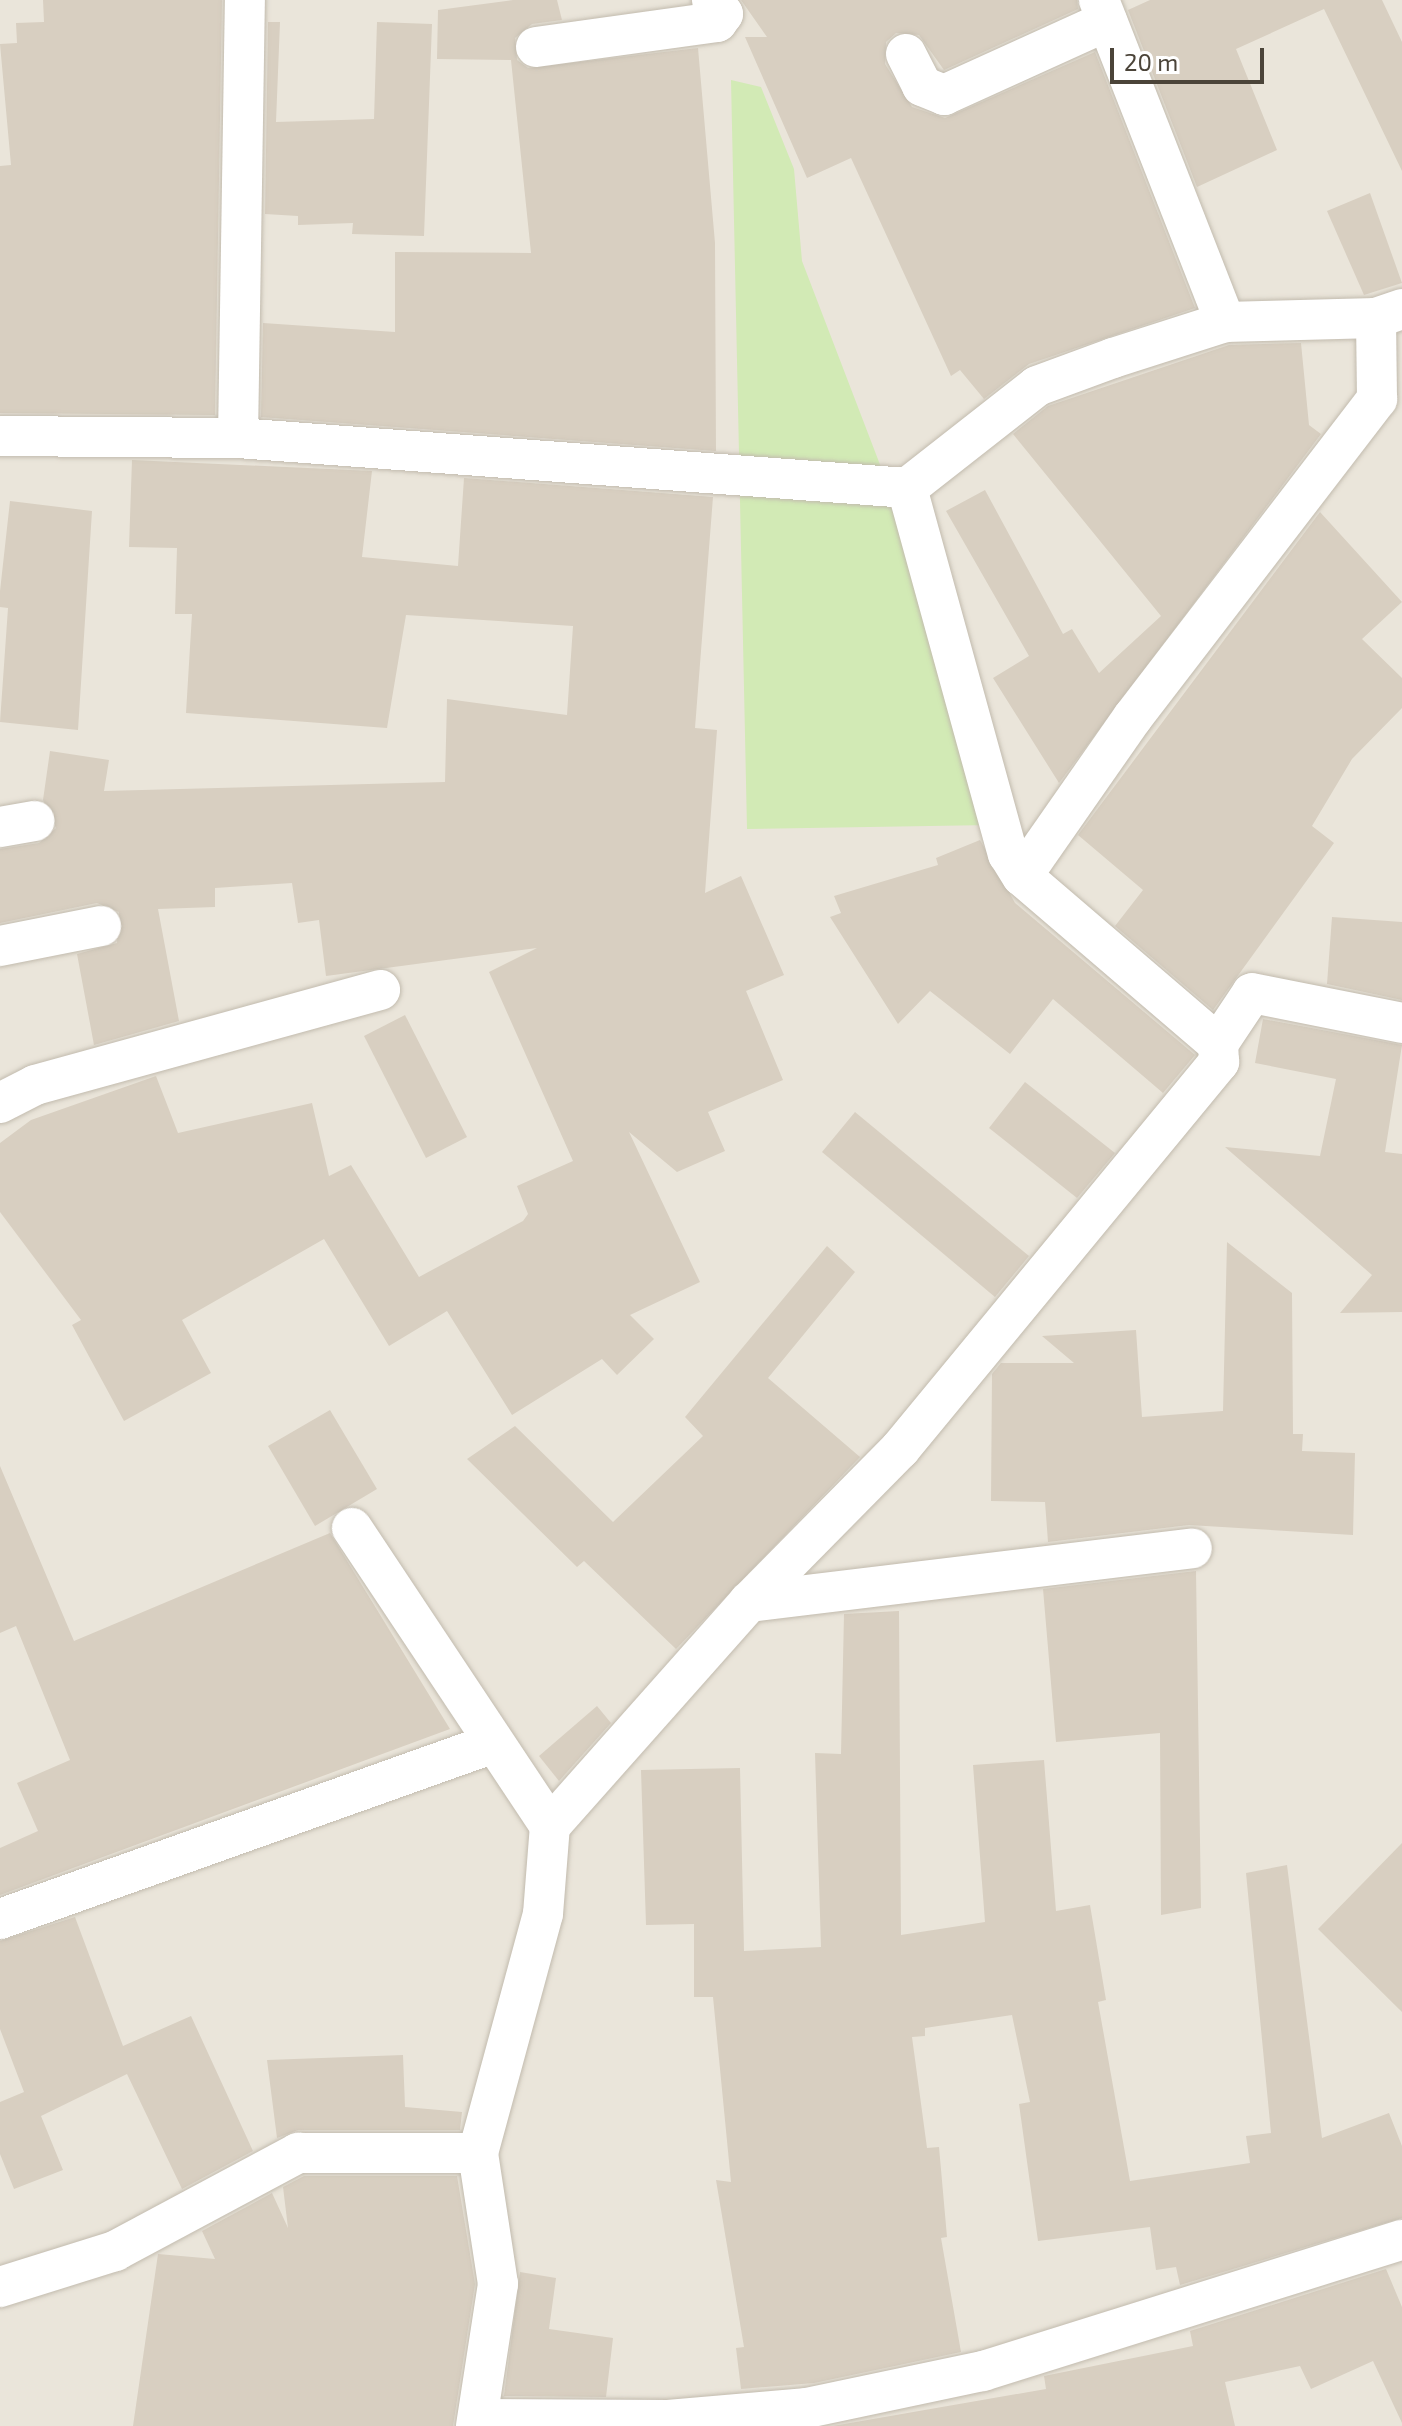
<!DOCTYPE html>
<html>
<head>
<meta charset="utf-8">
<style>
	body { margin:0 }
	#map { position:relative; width:1402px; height:2426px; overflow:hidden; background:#f6f3ec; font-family:"Exo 2",sans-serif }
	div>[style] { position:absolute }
	.residential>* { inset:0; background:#eae5da }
	.green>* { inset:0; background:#d2eab5 }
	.building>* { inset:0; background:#d8cfc1 }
	.roads { filter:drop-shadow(0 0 2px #c2bbae) drop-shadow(0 0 2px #c2bbae) }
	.street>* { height:40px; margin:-20px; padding:0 20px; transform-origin:20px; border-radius:20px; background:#fff }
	span { translate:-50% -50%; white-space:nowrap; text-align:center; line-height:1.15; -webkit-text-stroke:6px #fff; paint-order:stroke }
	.scale { position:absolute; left:1110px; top:48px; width:154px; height:36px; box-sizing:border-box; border:4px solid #4b4439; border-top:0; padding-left:10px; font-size:24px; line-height:28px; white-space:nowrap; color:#4b4439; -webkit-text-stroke:6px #fff; paint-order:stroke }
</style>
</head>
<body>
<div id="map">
	<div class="residential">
		<i style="clip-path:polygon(0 0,1402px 0,1402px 2426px,0 2426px)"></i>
	</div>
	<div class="green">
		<i style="clip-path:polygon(731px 80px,761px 87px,794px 169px,802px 261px,897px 509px,991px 825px,747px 829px)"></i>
	</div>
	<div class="building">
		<i style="clip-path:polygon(43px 0,222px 0,215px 415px,0 413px,0 166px,11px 165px,0 44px,17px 43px,16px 23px,44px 22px)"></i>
		<i style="clip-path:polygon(513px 0,557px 0,562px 20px,532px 24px,515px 38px,517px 60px,528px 68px,698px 48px,715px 243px,716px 451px,261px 417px,263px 323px,395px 332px,395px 252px,531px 253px,511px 60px,437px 59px,438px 10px)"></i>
		<i style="clip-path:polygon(741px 0,1077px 0,1078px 9px,944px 70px,919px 35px,896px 33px,886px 42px,885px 64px,912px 107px,945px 118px,1095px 52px,1195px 308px,1029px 364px,984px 399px,960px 370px,951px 376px,851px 158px,807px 178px,745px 37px,767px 37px)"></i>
		<i style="clip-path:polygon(1150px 0,1382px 0,1402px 42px,1402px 171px,1324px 9px,1236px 49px,1277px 150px,1197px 187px,1128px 10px)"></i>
		<i style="clip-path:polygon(268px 22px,280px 22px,276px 122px,374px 119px,377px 22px,432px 24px,424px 236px,352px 234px,353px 223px,298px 225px,298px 216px,265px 214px)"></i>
		<i style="clip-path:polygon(1370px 193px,1402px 283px,1364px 295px,1327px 211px)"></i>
		<i style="clip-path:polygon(1301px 343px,1309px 425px,1321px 434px,1059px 783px,993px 678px,1029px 656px,946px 511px,985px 490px,1063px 634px,1072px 629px,1099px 673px,1161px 616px,1013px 434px,1048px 406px,1229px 345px)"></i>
		<i style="clip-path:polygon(132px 460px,372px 471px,362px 557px,458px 566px,464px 478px,713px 497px,695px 728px,717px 730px,705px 893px,741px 876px,784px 975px,746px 991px,783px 1080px,708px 1112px,725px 1151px,677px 1172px,629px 1132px,700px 1282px,630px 1315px,654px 1339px,617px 1375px,602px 1359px,512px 1415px,447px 1311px,389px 1346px,324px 1239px,182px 1320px,211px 1373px,124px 1421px,72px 1325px,81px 1320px,0 1212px,0 1143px,31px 1120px,156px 1076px,178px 1133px,312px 1103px,329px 1176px,351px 1165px,419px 1277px,523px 1221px,528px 1214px,517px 1186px,573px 1161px,489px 972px,537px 948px,326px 976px,319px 920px,298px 923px,292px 883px,215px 888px,215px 907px,158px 909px,179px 1021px,94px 1045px,77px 954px,117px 943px,119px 912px,97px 903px,0 923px,0 849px,39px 843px,56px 828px,43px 800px,50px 751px,109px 760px,104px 791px,445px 782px,447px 699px,567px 715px,573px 626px,406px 615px,387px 728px,186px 713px,192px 614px,175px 614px,177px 548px,129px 547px)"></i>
		<i style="clip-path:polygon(10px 501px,92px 511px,78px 730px,0 722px,8px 608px,0 607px,0 591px)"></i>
		<i style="clip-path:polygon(1320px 512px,1402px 602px,1362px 639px,1402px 678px,1402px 708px,1352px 759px,1312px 826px,1334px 843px,1213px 1010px,1115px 926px,1143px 890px,1078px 835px)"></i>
		<i style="clip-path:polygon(980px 840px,1015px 903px,1195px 1055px,1163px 1093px,1053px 999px,1010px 1054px,930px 991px,898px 1024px,830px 917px,841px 913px,834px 896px,938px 865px,936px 858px)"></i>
		<i style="clip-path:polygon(1332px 917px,1402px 922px,1402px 1000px,1327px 984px)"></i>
		<i style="clip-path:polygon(405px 1015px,467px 1137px,426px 1158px,364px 1036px)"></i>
		<i style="clip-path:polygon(1263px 1019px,1402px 1045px,1385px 1152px,1402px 1154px,1402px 1312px,1340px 1313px,1372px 1275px,1225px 1147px,1320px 1156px,1336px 1079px,1255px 1063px)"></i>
		<i style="clip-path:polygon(1025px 1082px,1115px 1153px,1077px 1198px,989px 1128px)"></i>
		<i style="clip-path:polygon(855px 1112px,1029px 1256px,995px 1297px,822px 1152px)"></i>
		<i style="clip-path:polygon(1227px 1242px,1292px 1293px,1293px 1434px,1303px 1434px,1302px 1451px,1355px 1453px,1353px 1535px,1189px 1525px,1048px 1542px,1045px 1502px,991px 1501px,992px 1374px,1001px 1363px,1074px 1363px,1042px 1336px,1136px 1330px,1142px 1417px,1223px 1411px)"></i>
		<i style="clip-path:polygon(827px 1246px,855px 1272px,768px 1378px,860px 1457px,676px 1649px,584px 1561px,577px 1567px,467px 1459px,515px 1426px,613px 1522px,703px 1436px,685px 1417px)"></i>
		<i style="clip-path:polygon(330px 1410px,377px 1489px,315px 1526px,268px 1446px)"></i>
		<i style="clip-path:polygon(0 1466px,74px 1641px,330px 1533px,450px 1729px,0 1895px,0 1848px,38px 1831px,17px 1783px,70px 1760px,16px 1626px,0 1633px)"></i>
		<i style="clip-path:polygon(1196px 1571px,1201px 1908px,1161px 1915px,1160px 1733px,1056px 1742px,1043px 1589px)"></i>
		<i style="clip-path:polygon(899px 1611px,901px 1935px,985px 1922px,973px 1765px,1044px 1760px,1056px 1911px,1090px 1905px,1106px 2000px,1098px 2002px,1130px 2181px,1250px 2163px,1246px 2136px,1271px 2133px,1246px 1873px,1287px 1865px,1322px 2138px,1389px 2113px,1402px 2146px,1402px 2218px,1180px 2285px,1176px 2267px,1156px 2270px,1150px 2227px,1038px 2241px,1019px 2104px,1030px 2102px,1012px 2015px,925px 2028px,925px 2036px,912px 2037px,927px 2148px,939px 2147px,947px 2237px,941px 2238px,961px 2352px,814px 2383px,741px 2389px,736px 2348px,744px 2347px,716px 2180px,731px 2182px,713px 1997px,694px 1997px,694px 1924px,646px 1925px,641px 1770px,740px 1768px,744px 1951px,821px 1947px,815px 1753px,841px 1754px,844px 1614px)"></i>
		<i style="clip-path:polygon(597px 1706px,611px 1723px,559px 1781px,539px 1756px)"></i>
		<i style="clip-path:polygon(1402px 1843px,1402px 2012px,1318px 1929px)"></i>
		<i style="clip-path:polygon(75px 1917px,123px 2046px,191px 2016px,253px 2151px,182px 2189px,127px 2074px,41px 2116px,63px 2170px,14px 2189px,0 2154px,0 2102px,24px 2092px,0 2029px,0 1941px)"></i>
		<i style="clip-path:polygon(403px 2055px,405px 2107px,462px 2112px,460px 2130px,298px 2130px,277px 2138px,267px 2060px)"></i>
		<i style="clip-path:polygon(304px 2176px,457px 2176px,475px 2284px,453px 2426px,133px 2426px,158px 2254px,215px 2259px,202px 2231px,272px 2193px,288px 2228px,283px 2187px)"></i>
		<i style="clip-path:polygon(1386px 2269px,1402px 2307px,1402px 2423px,1373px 2361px,1311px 2389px,1300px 2366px,1225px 2382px,1235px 2426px,833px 2426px,1046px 2389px,1044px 2376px,1193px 2346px,1190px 2331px)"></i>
		<i style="clip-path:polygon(520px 2272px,556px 2278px,549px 2329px,613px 2338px,606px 2397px,504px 2396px)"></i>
	</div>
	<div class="roads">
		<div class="street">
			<i style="left:1099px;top:0;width:346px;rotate:68.6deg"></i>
			<i style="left:536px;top:47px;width:183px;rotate:-7.9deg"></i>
			<i style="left:717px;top:22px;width:10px;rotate:-53deg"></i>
			<i style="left:723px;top:14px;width:18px;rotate:-128deg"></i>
			<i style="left:906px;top:54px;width:36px;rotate:63deg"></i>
			<i style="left:922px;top:86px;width:24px;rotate:22deg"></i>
			<i style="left:944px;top:95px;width:179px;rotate:-24.4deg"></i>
			<i style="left:0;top:436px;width:238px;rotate:0.5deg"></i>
			<i style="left:238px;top:438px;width:671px;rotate:4.27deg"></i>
			<i style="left:907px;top:488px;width:165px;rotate:-38.1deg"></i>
			<i style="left:1037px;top:386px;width:81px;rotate:-20.2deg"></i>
			<i style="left:1113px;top:358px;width:118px;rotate:-17.8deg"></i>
			<i style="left:1225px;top:322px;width:151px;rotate:-1.5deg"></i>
			<i style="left:1376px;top:318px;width:28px;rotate:-19deg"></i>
			<i style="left:238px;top:438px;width:438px;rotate:-89.1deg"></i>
			<i style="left:907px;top:488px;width:380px;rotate:74.6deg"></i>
			<i style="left:1008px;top:854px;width:26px;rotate:58deg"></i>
			<i style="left:1022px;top:876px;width:258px;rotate:40.6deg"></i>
			<i style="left:0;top:827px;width:35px;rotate:-10deg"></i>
			<i style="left:1022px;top:876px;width:194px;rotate:-55.1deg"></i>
			<i style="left:1133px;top:717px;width:401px;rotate:-52.5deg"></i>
			<i style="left:1377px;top:399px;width:81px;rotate:-90.7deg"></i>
			<i style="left:0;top:946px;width:103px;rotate:-11.2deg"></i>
			<i style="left:0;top:1103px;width:39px;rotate:-27deg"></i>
			<i style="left:35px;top:1085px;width:358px;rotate:-15.4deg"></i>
			<i style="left:352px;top:1528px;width:358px;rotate:56.4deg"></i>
			<i style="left:749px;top:1602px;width:446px;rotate:-6.9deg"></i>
			<i style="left:0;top:1919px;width:521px;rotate:-19.62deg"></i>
			<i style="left:0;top:2287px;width:121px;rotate:-17.4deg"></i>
			<i style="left:115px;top:2251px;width:208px;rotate:-28.2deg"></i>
			<i style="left:298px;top:2153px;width:180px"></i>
			<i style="left:478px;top:2419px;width:190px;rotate:0.3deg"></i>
			<i style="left:668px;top:2420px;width:140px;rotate:-4.9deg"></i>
			<i style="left:807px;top:2408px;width:180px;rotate:-11.9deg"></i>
			<i style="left:983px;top:2371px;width:439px;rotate:-17.4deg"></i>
			<i style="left:476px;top:2426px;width:144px;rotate:-81.2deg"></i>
			<i style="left:498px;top:2284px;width:133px;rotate:-98.7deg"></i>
			<i style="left:478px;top:2153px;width:248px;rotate:-74.8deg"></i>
			<i style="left:543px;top:1914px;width:88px;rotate:-85.5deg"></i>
			<i style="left:550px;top:1826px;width:300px;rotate:-48.4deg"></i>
			<i style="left:749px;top:1602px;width:215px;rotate:-45.4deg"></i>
			<i style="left:900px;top:1449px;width:502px;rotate:-50.5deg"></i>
			<i style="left:1219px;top:1062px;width:18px;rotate:-93deg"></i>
			<i style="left:1218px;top:1044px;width:61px;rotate:-56.3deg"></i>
			<i style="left:1252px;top:993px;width:153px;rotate:11.3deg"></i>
		</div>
	</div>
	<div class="scale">20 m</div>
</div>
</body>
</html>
